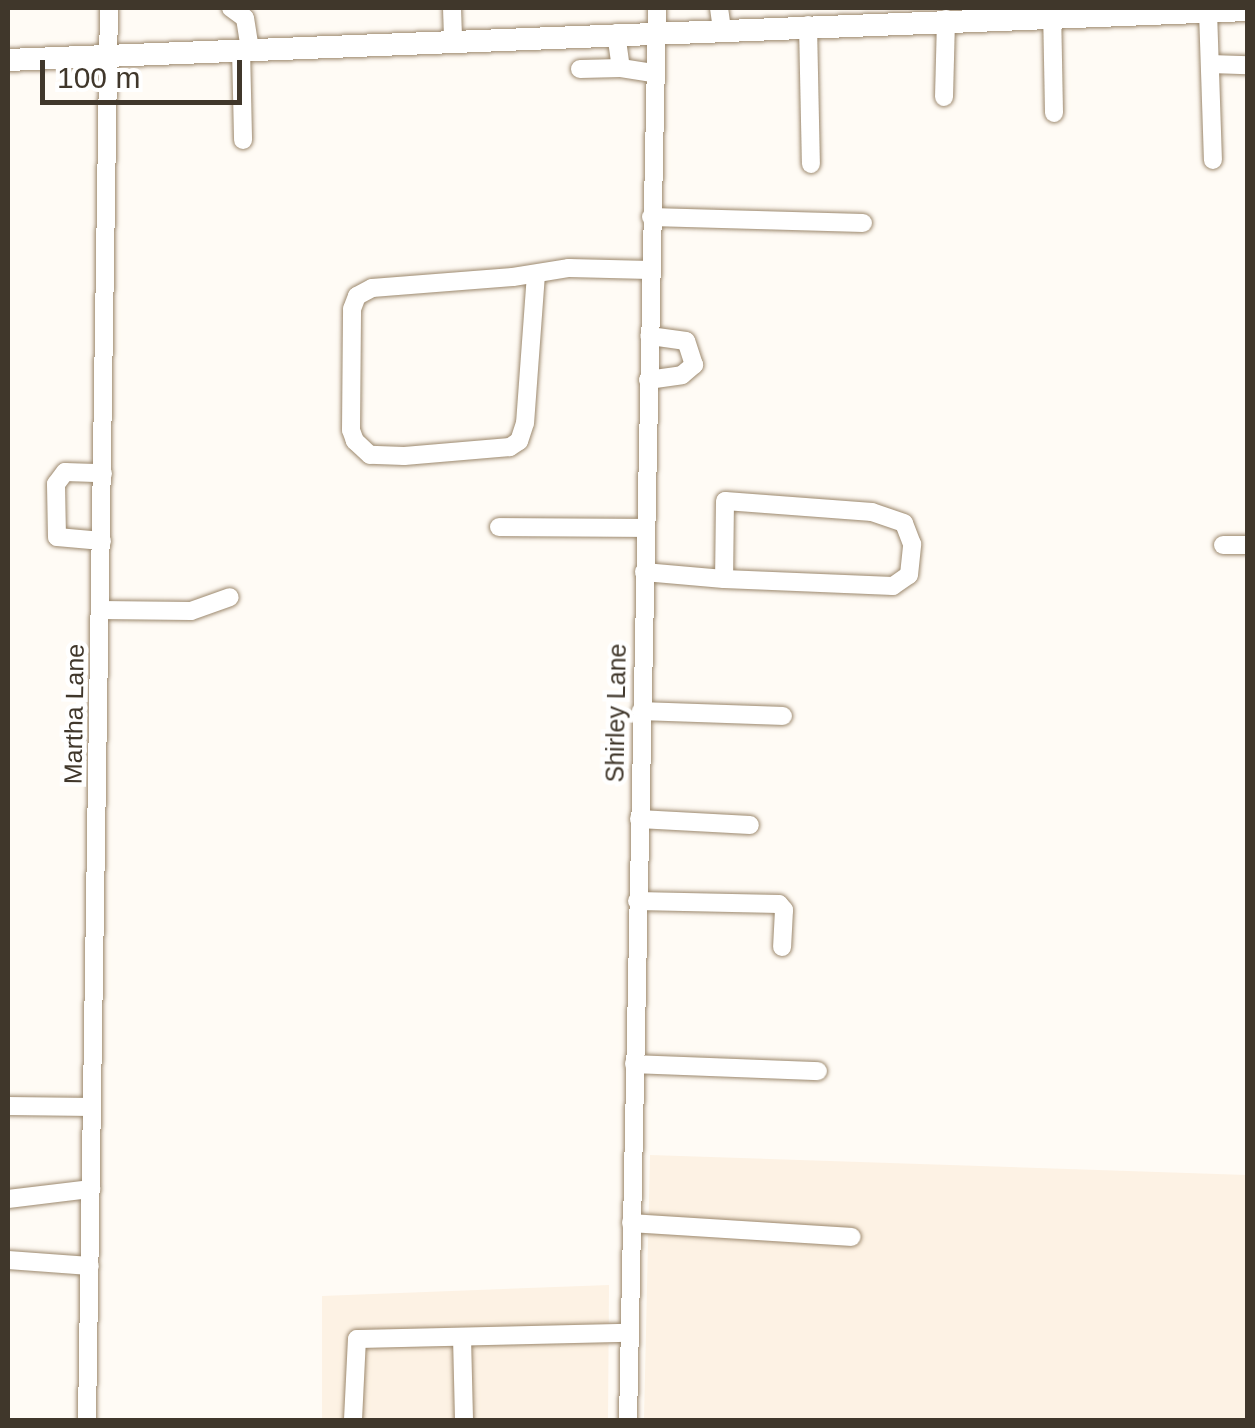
<!DOCTYPE html>
<html>
<head>
<meta charset="utf-8">
<style>
	body { margin:0 }
	#map { position:relative; width:1255px; height:1428px; overflow:hidden; background:#fffbf5; font-family:Arial,sans-serif }
	div>[style] { position:absolute }
	.built>* { inset:0; background:#fdf2e4 }
	.roads { filter:drop-shadow(0 0 2px #9c886d) drop-shadow(0 0 2px #9c886d) }
	.minor>* { height:18px; margin:-9px; padding:0 9px; transform-origin:9px; border-radius:9px; background:#fff }
	.major>* { height:22px; margin:-11px; padding:0 11px; transform-origin:11px; border-radius:11px; background:#fff }
	span { translate:-50% -50%; white-space:nowrap; text-align:center; line-height:1.15; -webkit-text-stroke:9px #fff; paint-order:stroke }
	.street-label { font-size:25px; color:#40372b }
	.frame { position:absolute; inset:0; border:10px solid #40372b; pointer-events:none }
	.scale { position:absolute; left:40px; top:60px; width:202px; height:45px; box-sizing:border-box; border:5px solid #40372b; border-top:0; padding-left:12px; font-size:30px; line-height:35px; white-space:nowrap; color:#40372b; -webkit-text-stroke:8px #fff; paint-order:stroke }
</style>
</head>
<body>
<div id="map">
	<div class="built">
		<i style="clip-path:polygon(650px 1155px,1247px 1175px,1247px 1420px,644px 1420px)"></i>
		<i style="clip-path:polygon(609px 1285px,608px 1420px,322px 1420px,322px 1296px)"></i>
	</div>
	<div class="roads">
		<div class="minor">
			<i style="left:231px;top:8px;width:17px;rotate:36deg"></i>
			<i style="left:245px;top:18px;width:30px;rotate:81deg"></i>
			<i style="left:452px;top:8px;width:31px;rotate:88deg"></i>
			<i style="left:719px;top:8px;width:21px;rotate:82deg"></i>
			<i style="left:1052px;top:8px;width:105px;rotate:88.9deg"></i>
			<i style="left:1208px;top:11px;width:149px;rotate:88.1deg"></i>
			<i style="left:808px;top:25px;width:139px;rotate:88.8deg"></i>
			<i style="left:616px;top:33px;width:35px;rotate:82deg"></i>
			<i style="left:621px;top:68px;width:32px;rotate:9deg"></i>
			<i style="left:241px;top:49px;width:91px;rotate:88.7deg"></i>
			<i style="left:1210px;top:64px;width:38px;rotate:2deg"></i>
			<i style="left:580px;top:69px;width:41px;rotate:-1.4deg"></i>
			<i style="left:944px;top:97px;width:78px;rotate:-88.5deg"></i>
			<i style="left:651px;top:217px;width:212px;rotate:1.6deg"></i>
			<i style="left:536px;top:274px;width:149px;rotate:94.2deg"></i>
			<i style="left:525px;top:423px;width:19px;rotate:108deg"></i>
			<i style="left:519px;top:441px;width:11px;rotate:146deg"></i>
			<i style="left:510px;top:447px;width:106px;rotate:175.1deg"></i>
			<i style="left:404px;top:456px;width:34px;rotate:-178deg"></i>
			<i style="left:370px;top:455px;width:21px;rotate:-137deg"></i>
			<i style="left:355px;top:441px;width:12px;rotate:-110deg"></i>
			<i style="left:351px;top:430px;width:121px;rotate:-89.5deg"></i>
			<i style="left:352px;top:309px;width:14px;rotate:-69deg"></i>
			<i style="left:357px;top:296px;width:17px;rotate:-28deg"></i>
			<i style="left:372px;top:288px;width:141px;rotate:-4.5deg"></i>
			<i style="left:513px;top:277px;width:57px;rotate:-9.1deg"></i>
			<i style="left:569px;top:268px;width:81px;rotate:1.4deg"></i>
			<i style="left:648px;top:380px;width:34px;rotate:-8deg"></i>
			<i style="left:682px;top:375px;width:16px;rotate:-40deg"></i>
			<i style="left:694px;top:365px;width:25px;rotate:-108deg"></i>
			<i style="left:686px;top:341px;width:37px;rotate:-172deg"></i>
			<i style="left:499px;top:527px;width:146px;rotate:0.4deg"></i>
			<i style="left:102px;top:541px;width:45px;rotate:-174.9deg"></i>
			<i style="left:57px;top:537px;width:53px;rotate:-91.1deg"></i>
			<i style="left:56px;top:484px;width:15px;rotate:-53deg"></i>
			<i style="left:65px;top:472px;width:38px;rotate:2deg"></i>
			<i style="left:1223px;top:545px;width:25px"></i>
			<i style="left:644px;top:572px;width:80px;rotate:5deg"></i>
			<i style="left:724px;top:579px;width:169px;rotate:2.4deg"></i>
			<i style="left:893px;top:586px;width:19px;rotate:-35deg"></i>
			<i style="left:909px;top:575px;width:31px;rotate:-84deg"></i>
			<i style="left:912px;top:544px;width:22px;rotate:-111deg"></i>
			<i style="left:904px;top:523px;width:34px;rotate:-161deg"></i>
			<i style="left:872px;top:512px;width:147px;rotate:-175.7deg"></i>
			<i style="left:725px;top:501px;width:78px;rotate:90.7deg"></i>
			<i style="left:101px;top:610px;width:90px;rotate:0.6deg"></i>
			<i style="left:191px;top:611px;width:41px;rotate:-19.7deg"></i>
			<i style="left:641px;top:711px;width:142px;rotate:2deg"></i>
			<i style="left:639px;top:819px;width:111px;rotate:3.1deg"></i>
			<i style="left:637px;top:901px;width:142px;rotate:1.2deg"></i>
			<i style="left:779px;top:904px;width:8px;rotate:50deg"></i>
			<i style="left:784px;top:910px;width:37px;rotate:93deg"></i>
			<i style="left:634px;top:1064px;width:184px;rotate:2.2deg"></i>
			<i style="left:8px;top:1106px;width:84px;rotate:0.7deg"></i>
			<i style="left:8px;top:1199px;width:84px;rotate:-6.9deg"></i>
			<i style="left:631px;top:1223px;width:221px;rotate:3.6deg"></i>
			<i style="left:8px;top:1260px;width:82px;rotate:4.2deg"></i>
			<i style="left:462px;top:1337px;width:83px;rotate:88.6deg"></i>
			<i style="left:87px;top:1420px;width:1412px;rotate:-89.11deg"></i>
			<i style="left:353px;top:1420px;width:81px;rotate:-87.2deg"></i>
			<i style="left:357px;top:1339px;width:273px;rotate:-1.3deg"></i>
			<i style="left:628px;top:1420px;width:1412px;rotate:-88.82deg"></i>
		</div>
		<div class="major">
			<i style="left:8px;top:60px;width:1241px;rotate:-2.31deg"></i>
		</div>
	</div>
	<div class="street-label">
		<span style="left:616px;top:713px;rotate:-89deg">Shirley Lane</span>
		<span style="left:74px;top:714px;rotate:-89deg">Martha Lane</span>
	</div>
	<div class="frame"></div>
	<div class="scale">100 m</div>
</div>
</body>
</html>
